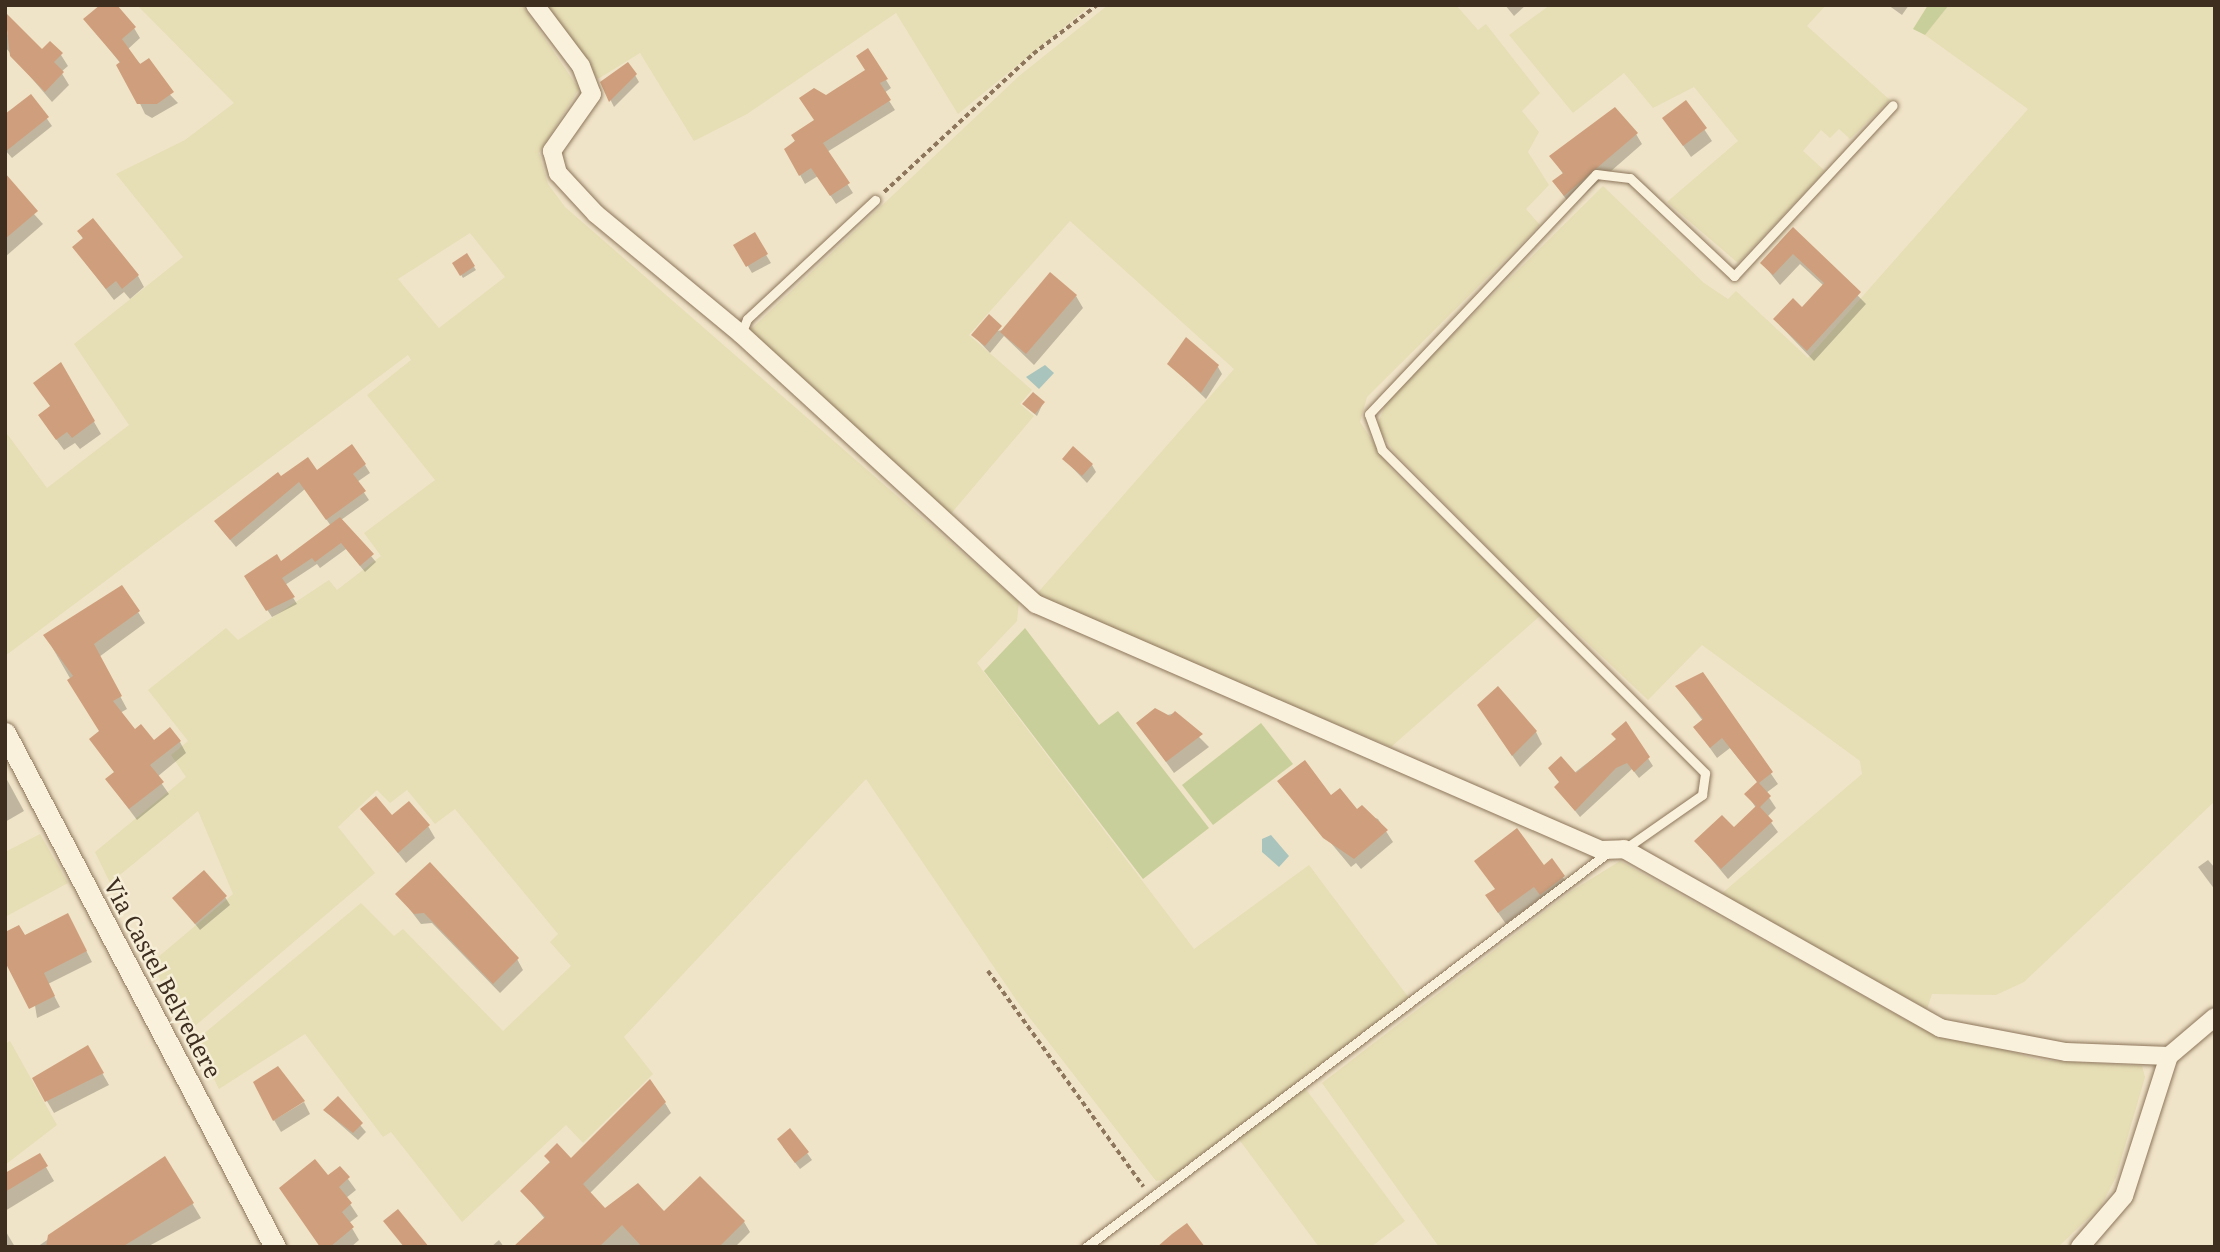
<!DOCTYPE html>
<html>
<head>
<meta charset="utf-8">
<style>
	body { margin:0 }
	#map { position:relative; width:2220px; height:1252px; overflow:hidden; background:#f0e4c8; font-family:"Noto Serif",serif }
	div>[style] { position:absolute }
	.farmland>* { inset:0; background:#e6deb5 }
	.green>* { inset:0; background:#c9cf9b }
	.water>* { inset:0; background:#a9c4bc }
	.shadow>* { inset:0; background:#0003 }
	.building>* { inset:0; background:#cf9f7d }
	.path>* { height:3.5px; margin-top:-1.75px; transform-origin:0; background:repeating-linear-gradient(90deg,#8d765c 0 5px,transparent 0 8.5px) }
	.roads { filter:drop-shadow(0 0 2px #8d765c) drop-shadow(0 0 2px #8d765c) }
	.service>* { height:9px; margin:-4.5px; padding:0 4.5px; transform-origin:4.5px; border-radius:4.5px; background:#faf1dc }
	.minor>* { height:18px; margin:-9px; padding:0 9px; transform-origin:9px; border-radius:9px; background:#faf1dc }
	.tertiary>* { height:21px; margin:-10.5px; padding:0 10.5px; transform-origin:10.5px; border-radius:10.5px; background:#faf1dc }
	span { translate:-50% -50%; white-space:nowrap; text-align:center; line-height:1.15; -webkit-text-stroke:5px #f7eed8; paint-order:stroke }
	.street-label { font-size:23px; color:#3d2e20 }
	.frame { position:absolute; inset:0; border:7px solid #3d2e20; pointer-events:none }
</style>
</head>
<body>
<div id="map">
	<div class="farmland">
		<i style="clip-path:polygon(evenodd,137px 5px,522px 5px,579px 89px,539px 153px,548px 184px,565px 207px,1019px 602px,1017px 621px,977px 663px,1194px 949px,1309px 865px,1409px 998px,1168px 1179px,1156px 1181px,1019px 1004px,866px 779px,624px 1037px,653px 1074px,583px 1143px,566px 1125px,462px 1222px,391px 1132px,383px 1137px,305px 1034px,219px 1089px,195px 1041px,361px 903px,394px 936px,403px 929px,503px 1031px,571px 966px,550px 942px,558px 934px,455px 809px,435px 824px,407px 790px,390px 803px,377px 790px,338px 827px,375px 873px,189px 1031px,151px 963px,233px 894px,198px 811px,110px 883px,95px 852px,186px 777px,171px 755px,188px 741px,148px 690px,226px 628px,238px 640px,329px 580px,337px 590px,381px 556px,364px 533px,435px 480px,367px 395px,411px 360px,408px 355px,5px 656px,5px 431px,47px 488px,129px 425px,74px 344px,183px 257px,116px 174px,185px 140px,234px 103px,137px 5px,470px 233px,505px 277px,439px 328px,398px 279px,470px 233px)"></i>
		<i style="clip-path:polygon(543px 5px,1091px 5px,958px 114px,896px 13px,747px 114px,694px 141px,640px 53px,598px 79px)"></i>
		<i style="clip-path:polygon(1108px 5px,1456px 5px,1478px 30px,1486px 24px,1540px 93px,1522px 111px,1539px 132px,1528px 152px,1549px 185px,1526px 209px,1540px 225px,1367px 397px,1360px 422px,1390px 468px,1541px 615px,1391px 747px,1034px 597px,1234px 369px,1070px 221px,969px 335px,1032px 390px,1020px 404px,1034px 416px,949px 516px,748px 332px,1019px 76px)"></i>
		<i style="clip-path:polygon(1550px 5px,1826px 5px,1807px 26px,1890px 100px,1850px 139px,1839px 129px,1830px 138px,1821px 130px,1803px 151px,1825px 171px,1738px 263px,1667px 202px,1738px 141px,1694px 87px,1653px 108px,1624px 73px,1573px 113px,1509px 35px)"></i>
		<i style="clip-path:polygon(1949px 5px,2215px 5px,2215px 801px,2024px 982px,1996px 995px,1932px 994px,1927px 1009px,1720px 895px,1862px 774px,1860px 761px,1702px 645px,1648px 700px,1504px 564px,1394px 452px,1377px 426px,1387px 400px,1603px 186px,1704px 283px,1728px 299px,1736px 291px,1808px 358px,2028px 109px,1925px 35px)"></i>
		<i style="clip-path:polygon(40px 834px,68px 883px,5px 917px,5px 852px)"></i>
		<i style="clip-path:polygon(1620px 861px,1908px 1021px,2039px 1060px,2142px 1066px,2145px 1077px,2116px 1177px,2101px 1206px,2058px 1247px,1439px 1247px,1322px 1083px,1570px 892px)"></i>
		<i style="clip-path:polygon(10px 1041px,57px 1125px,5px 1165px,5px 1044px)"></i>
		<i style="clip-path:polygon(1305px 1088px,1405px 1221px,1371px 1247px,1319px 1247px,1238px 1138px)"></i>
	</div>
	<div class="green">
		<i style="clip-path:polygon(1928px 5px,1949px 5px,1925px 35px,1913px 29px)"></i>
		<i style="clip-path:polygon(1025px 628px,1099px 725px,1118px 711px,1209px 828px,1143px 879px,984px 671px)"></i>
		<i style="clip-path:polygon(1261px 723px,1293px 764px,1213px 825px,1182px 785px)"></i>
	</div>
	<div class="water">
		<i style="clip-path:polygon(1045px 365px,1054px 373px,1039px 389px,1026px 377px)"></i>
		<i style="clip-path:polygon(1271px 835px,1289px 856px,1279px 867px,1262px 852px,1262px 839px)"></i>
	</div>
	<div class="shadow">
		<i style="clip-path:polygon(1505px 5px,1526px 5px,1514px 16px)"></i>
		<i style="clip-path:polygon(1888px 5px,1909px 5px,1902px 15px)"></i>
		<i style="clip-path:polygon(10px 19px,42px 52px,61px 55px,68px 66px,61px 72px,69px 85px,52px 102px,5px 47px)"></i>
		<i style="clip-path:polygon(86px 20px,134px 28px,140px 38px,127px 50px,178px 103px,152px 118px,145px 114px,121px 64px)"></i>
		<i style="clip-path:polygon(868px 51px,891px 88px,884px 93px,895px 110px,827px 152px,853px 193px,836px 204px,818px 176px,805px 184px,786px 149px,816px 121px,826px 97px,867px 71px)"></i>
		<i style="clip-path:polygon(635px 75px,639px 82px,614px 107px,602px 83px)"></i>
		<i style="clip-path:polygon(31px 96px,52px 126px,12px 158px,5px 150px)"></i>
		<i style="clip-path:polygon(1686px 102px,1712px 141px,1691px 157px,1664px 118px)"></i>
		<i style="clip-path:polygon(1636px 134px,1642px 144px,1571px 206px,1554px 182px,1564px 175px,1551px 156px)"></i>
		<i style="clip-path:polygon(5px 182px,43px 224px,5px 257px)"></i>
		<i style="clip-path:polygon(1793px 230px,1866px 304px,1814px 361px,1775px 320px,1802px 309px,1824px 286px,1800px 264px,1780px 285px,1762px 263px)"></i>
		<i style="clip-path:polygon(79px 232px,138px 276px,144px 287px,130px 299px,124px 292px,114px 300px,74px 248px,84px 240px)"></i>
		<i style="clip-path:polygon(754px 235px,771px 263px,752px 273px,736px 246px)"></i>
		<i style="clip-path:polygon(466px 255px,476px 270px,463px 278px,454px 263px)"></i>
		<i style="clip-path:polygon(1076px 296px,1083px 308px,1034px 365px,1004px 336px,990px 353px,973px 335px,1003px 330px)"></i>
		<i style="clip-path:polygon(1169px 364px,1218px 367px,1222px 374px,1206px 399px)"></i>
		<i style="clip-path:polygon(61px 365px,101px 434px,80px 449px,75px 443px,64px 450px,47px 427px)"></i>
		<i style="clip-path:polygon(1043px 403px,1037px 416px,1026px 407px)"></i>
		<i style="clip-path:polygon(1064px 459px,1092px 465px,1096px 472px,1087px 483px)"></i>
		<i style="clip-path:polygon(365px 465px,370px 473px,357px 482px,369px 500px,341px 520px,376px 562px,365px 572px,346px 549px,320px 568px,317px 564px,285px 585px,297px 604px,272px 617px,250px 584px,331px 526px,305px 489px,236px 547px,221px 529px,281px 478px)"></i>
		<i style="clip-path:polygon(138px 612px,145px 623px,99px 657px,127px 709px,120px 713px,135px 732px,154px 743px,180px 742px,186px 753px,157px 777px,169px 794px,137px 820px,107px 780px,115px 773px,91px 740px,101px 732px,52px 647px)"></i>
		<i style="clip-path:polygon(1703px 675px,1778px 784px,1766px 793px,1776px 808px,1767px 817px,1778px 832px,1728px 879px,1696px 841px,1734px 830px,1756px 808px,1747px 794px,1758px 783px,1730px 748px,1717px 758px,1695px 727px,1703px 721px,1677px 687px)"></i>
		<i style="clip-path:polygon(1175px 713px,1209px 747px,1174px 773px,1138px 723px)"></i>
		<i style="clip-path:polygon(1486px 717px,1536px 732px,1542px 744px,1520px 767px)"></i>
		<i style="clip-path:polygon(1626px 724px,1653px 766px,1639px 778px,1632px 769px,1580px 817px,1556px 787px,1617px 740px)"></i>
		<i style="clip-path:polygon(5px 776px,24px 811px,5px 822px)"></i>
		<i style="clip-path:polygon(1279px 781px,1378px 819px,1393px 842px,1361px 869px,1356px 863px,1351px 867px)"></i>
		<i style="clip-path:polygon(363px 810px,428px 826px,435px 838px,406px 863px)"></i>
		<i style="clip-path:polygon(2208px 860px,2215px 868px,2215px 890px,2198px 867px)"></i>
		<i style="clip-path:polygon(1552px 861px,1570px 888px,1548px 905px,1542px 897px,1506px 924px,1494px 907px)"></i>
		<i style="clip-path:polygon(398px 894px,517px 959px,523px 970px,500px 993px,432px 923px,421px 924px)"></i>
		<i style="clip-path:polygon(225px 897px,230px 905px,200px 930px,174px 898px)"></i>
		<i style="clip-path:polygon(73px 925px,92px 962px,48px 984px,60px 1007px,37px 1018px,24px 937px)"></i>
		<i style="clip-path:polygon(88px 1048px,109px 1085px,54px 1113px,34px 1079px)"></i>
		<i style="clip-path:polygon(338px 1099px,366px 1132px,358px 1140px,325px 1111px)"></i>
		<i style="clip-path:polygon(304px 1102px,310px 1114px,281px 1132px,274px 1120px)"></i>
		<i style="clip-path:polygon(665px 1103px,671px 1113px,589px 1194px,604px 1211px,744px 1222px,750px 1232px,735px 1247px,516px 1247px,545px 1219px,522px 1191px,551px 1164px,546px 1156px,571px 1161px)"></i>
		<i style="clip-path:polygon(783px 1147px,807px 1153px,812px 1160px,800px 1169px)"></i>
		<i style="clip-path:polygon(39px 1155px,54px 1181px,5px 1211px,5px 1175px)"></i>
		<i style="clip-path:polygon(165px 1158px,201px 1218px,147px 1247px,37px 1247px)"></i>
		<i style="clip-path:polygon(340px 1168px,356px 1190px,346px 1198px,358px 1216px,349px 1223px,359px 1240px,351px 1247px,321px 1247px,328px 1178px)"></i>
		<i style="clip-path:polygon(5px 1230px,15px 1247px,5px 1247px)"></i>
		<i style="clip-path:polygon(499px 1240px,504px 1247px,491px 1247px)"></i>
	</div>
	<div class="building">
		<i style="clip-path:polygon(100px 5px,117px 5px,136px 27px,122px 39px,140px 64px,149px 58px,174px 92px,157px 104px,137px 104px,116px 65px,120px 62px,83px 19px)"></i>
		<i style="clip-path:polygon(5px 12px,42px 49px,50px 41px,63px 53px,54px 62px,64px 72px,45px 92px,10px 56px)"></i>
		<i style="clip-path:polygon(868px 48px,888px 79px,880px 83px,891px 100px,823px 143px,850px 183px,830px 196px,811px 168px,799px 176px,784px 149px,795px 141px,791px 135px,814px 120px,799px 98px,814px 88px,826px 95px,865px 70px,856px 56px)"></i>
		<i style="clip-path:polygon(628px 62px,637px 74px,609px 102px,600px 82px)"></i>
		<i style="clip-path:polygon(31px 94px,49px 117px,5px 152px,5px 114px)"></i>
		<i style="clip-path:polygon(1686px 100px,1707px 128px,1683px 146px,1662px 118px)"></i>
		<i style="clip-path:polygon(1615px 107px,1638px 133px,1564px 196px,1552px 181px,1563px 173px,1549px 156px)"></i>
		<i style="clip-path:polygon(5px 173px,38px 211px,5px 239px)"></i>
		<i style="clip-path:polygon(93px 218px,139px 275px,122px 289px,116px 281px,106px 289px,72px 247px,83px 238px,77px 231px)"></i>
		<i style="clip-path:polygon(1793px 227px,1861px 292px,1807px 351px,1773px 319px,1793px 298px,1802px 307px,1824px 283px,1793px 254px,1773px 275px,1760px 263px)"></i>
		<i style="clip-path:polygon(755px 232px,768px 254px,746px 267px,733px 245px)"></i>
		<i style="clip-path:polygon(467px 253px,475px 266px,460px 276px,452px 263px)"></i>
		<i style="clip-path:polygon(1050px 272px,1077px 295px,1026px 354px,1000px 332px)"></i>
		<i style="clip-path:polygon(989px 314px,1002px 326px,985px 346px,971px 335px)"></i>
		<i style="clip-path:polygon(1186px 337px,1219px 365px,1201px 393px,1167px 364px)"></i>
		<i style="clip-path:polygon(61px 362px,95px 421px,72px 438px,67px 432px,56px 440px,38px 415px,50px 406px,33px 383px)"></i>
		<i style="clip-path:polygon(1033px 392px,1045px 402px,1035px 414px,1022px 404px)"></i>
		<i style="clip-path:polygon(352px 444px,366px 464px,353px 474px,366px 491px,326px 520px,299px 482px,230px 540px,214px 521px,278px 472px,281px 476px,308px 457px,317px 470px)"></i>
		<i style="clip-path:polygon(1073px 446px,1093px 464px,1082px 476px,1062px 459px)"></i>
		<i style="clip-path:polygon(340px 517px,374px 554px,360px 566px,341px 543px,315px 562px,312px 558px,282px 578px,295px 597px,266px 611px,244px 576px,277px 554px,281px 561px)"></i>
		<i style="clip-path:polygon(122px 585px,140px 611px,94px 644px,122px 696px,113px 701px,135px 729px,141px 724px,154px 740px,170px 727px,181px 741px,150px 765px,164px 782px,129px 809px,105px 779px,114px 772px,89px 739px,99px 731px,67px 680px,73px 676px,43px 635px)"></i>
		<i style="clip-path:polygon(1703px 672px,1773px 772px,1759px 783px,1771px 796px,1760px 807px,1773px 821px,1721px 869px,1694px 841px,1722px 815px,1734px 827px,1756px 806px,1744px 794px,1757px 782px,1722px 738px,1710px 748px,1693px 727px,1703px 719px,1675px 686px)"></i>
		<i style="clip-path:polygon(1498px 686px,1537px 731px,1512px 756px,1477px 705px)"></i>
		<i style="clip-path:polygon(1155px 708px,1170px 716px,1175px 711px,1203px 734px,1166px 762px,1136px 723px)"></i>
		<i style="clip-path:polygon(1626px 721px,1650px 757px,1634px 772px,1627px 763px,1616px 768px,1575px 811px,1554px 787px,1559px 782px,1548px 768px,1561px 756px,1576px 773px,1616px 739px,1611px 734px)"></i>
		<i style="clip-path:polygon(1305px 760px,1331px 795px,1340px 788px,1357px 809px,1362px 805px,1388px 830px,1354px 859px,1323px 838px,1277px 781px)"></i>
		<i style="clip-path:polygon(376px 796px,392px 815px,409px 801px,430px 825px,398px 853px,360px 809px)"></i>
		<i style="clip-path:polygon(1517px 828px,1544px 865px,1552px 858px,1565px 876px,1540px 895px,1534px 887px,1498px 913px,1485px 895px,1495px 889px,1474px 861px)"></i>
		<i style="clip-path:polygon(430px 862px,519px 958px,493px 984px,424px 913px,414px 914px,395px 894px)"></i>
		<i style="clip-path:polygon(204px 870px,227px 896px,195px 924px,172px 898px)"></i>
		<i style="clip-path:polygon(68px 913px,87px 951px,44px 973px,55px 996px,29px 1009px,5px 962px,5px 932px,19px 925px,25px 935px)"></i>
		<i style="clip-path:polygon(88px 1045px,104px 1073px,45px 1102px,32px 1078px)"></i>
		<i style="clip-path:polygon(278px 1066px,305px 1101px,273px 1121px,253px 1082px)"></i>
		<i style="clip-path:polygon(650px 1079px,666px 1102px,583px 1184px,605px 1208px,638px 1183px,664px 1211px,700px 1176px,745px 1221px,719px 1247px,642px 1247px,622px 1225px,599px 1247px,513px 1247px,545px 1217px,520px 1191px,550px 1162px,544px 1156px,557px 1143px,571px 1158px)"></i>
		<i style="clip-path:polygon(338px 1096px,363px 1123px,353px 1133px,323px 1110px)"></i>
		<i style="clip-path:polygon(790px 1128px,809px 1152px,795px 1163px,777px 1139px)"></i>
		<i style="clip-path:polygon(40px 1153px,48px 1166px,5px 1192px,5px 1173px)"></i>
		<i style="clip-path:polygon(165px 1156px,194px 1203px,122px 1247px,46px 1247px,48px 1235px)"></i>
		<i style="clip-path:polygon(315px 1159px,328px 1175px,340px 1166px,350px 1177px,339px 1187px,352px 1203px,342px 1212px,354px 1227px,330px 1247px,320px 1247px,279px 1188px)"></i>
		<i style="clip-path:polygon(398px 1209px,429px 1247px,404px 1247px,383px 1221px)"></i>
		<i style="clip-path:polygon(1187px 1223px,1205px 1247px,1157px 1247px,1172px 1234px)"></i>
	</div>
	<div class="path">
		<i style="left:884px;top:192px;width:203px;rotate:-42.8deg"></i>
		<i style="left:1033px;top:54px;width:81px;rotate:-37.4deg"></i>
		<i style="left:988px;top:971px;width:266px;rotate:54.2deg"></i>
	</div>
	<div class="roads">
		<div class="service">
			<i style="left:741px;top:334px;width:16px;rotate:-68deg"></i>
			<i style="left:747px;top:319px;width:175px;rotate:-42.9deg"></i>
			<i style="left:1626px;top:848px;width:93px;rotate:-34.9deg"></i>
			<i style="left:1702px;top:795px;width:22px;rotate:-82deg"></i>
			<i style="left:1705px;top:773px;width:457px;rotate:-135deg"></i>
			<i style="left:1382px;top:450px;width:38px;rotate:-110deg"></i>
			<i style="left:1369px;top:414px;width:330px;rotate:-46.6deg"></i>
			<i style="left:1596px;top:174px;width:34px;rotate:7deg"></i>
			<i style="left:1630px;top:178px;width:143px;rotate:43.3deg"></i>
			<i style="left:1734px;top:276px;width:233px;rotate:-47.1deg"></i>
			<i style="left:1086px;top:1247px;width:657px;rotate:-37.08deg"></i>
		</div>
		<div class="minor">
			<i style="left:535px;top:5px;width:76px;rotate:53deg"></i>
			<i style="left:581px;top:66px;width:30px;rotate:69deg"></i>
			<i style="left:592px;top:94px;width:70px;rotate:125.1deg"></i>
			<i style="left:552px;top:151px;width:23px;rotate:75deg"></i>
			<i style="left:558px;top:173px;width:56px;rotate:47.2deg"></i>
			<i style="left:596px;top:214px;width:188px;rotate:39.6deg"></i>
			<i style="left:741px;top:334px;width:400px;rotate:42.5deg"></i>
			<i style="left:1036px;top:604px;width:616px;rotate:23.53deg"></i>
			<i style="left:1601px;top:850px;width:23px;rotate:-2deg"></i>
			<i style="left:1624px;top:849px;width:363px;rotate:29.5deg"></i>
			<i style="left:1940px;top:1028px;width:128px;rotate:10.8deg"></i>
			<i style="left:2066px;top:1052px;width:103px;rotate:2.2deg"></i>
			<i style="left:2080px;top:1247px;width:67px;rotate:-49.2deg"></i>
			<i style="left:2124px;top:1196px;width:147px;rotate:-72.2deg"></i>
			<i style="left:2169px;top:1056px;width:60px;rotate:-40.3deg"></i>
		</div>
		<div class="tertiary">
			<i style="left:5px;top:733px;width:581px;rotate:62.29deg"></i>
		</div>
	</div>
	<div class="street-label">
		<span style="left:163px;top:978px;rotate:62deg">Via Castel Belvedere</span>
	</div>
	<div class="frame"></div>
</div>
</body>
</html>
